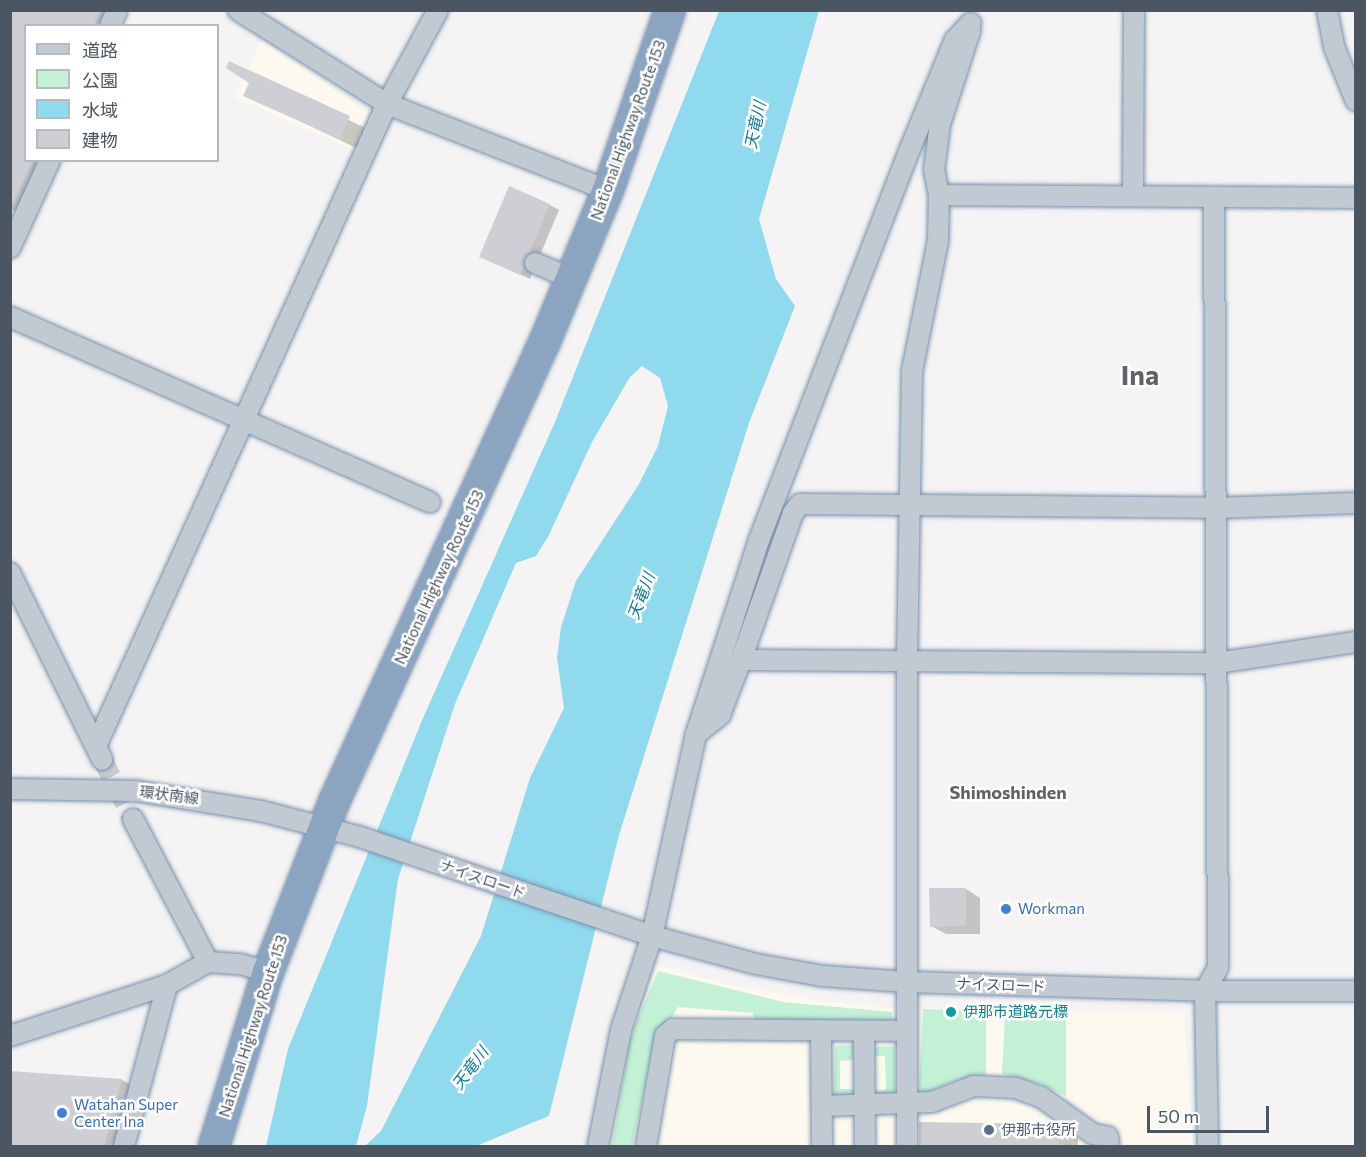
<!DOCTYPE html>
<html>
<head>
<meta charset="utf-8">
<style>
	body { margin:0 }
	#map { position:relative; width:1366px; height:1157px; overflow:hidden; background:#f5f3f3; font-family:Commissioner,"Noto Sans JP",sans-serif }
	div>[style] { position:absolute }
	.commercial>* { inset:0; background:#fdf9ef }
	.green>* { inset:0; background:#c3f1d5 }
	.water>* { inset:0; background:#90daee }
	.shadow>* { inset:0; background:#0003 }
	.building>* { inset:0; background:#cdcfd5 }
	.minor-tunnel>* { height:20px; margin-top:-10px; transform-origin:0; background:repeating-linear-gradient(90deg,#caccce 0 20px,transparent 0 30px) }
	.roads { filter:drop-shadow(0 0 2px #7690ad) drop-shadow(0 0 2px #7690ad) }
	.minor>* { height:20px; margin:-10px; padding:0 10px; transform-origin:10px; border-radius:10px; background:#c1cad2 }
	.highway>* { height:30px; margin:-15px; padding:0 15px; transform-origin:15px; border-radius:15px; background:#8ba5c1 }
	.dots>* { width:16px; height:16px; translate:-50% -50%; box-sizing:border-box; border:3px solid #fff; border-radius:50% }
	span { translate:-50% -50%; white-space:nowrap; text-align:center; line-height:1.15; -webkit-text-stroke:5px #fff; paint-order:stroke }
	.street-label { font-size:15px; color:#4a5661 }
	.shop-label { font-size:15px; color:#366cbe }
	.left { translate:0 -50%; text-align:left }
	.culture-label { font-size:15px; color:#0d838f }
	.service-label { font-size:15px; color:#4e5e75 }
	.water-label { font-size:16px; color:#0c7c9b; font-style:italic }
	.quarter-label { font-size:18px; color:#5f6368; font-weight:700 }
	.town-label { font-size:27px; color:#5f6368; font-weight:700 }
	.frame { position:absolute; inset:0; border:12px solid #4a5661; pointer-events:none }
	.legend { position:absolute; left:24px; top:24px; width:195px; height:138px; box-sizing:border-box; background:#fff; border:2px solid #b7bbc0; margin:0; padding:8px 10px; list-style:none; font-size:18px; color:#4a5661 }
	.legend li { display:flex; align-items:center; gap:12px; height:30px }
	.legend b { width:30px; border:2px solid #b7bbc0 }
	.scale { position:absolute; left:1147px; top:1106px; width:122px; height:27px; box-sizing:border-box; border:3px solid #4a5661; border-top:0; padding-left:8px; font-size:18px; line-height:21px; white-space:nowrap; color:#4a5661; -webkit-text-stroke:4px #fff; paint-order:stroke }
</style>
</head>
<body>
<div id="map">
	<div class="commercial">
		<i style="clip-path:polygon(262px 40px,374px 117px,358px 152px,234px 97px)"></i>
		<i style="clip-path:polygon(650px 962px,724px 984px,829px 1002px,895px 1008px,1184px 1013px,1193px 1146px,605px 1146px,626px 1032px)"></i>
	</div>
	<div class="green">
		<i style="clip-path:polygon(658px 971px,783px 1002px,892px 1012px,893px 1025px,754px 1023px,753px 1013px,678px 1007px,671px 1019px,656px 1034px,632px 1146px,612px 1146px,630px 1038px)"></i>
		<i style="clip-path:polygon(923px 1009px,986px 1011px,986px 1075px,953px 1081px,925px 1093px,919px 1089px)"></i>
		<i style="clip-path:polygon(1005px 1013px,1066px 1013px,1066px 1096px,1038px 1083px,1002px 1074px)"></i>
		<i style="clip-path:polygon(854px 1045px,854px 1060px,840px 1061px,840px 1089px,855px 1089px,855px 1099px,834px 1100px,835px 1046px)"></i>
		<i style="clip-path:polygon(895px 1046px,895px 1097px,875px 1099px,875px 1091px,886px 1090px,885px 1056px,875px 1056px,875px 1047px)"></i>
	</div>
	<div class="water">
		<i style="clip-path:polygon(719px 11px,819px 11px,759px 219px,776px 279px,795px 306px,749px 423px,619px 835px,549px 1116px,476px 1146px,365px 1146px,381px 1131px,481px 936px,530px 778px,564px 708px,557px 658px,561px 627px,576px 581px,639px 484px,658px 446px,668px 406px,660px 378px,642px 366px,630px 377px,592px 442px,549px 535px,536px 556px,516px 563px,455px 704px,398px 879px,367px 1106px,356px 1146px,266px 1146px,288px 1049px,423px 718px,555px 422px)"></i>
	</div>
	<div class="shadow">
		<i style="clip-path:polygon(10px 10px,119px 10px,112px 26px,26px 26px,26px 160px,51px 160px,26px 215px,10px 209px)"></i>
		<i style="clip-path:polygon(230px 63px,378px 134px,369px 154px,245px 95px,251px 82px)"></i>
		<i style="clip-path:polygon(550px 205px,559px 210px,530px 279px,481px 257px)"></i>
		<i style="clip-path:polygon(966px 889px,980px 898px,980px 934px,946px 934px,931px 926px)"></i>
		<i style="clip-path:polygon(10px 1073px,122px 1080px,136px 1088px,121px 1146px,10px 1146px)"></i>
		<i style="clip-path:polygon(921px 1124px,1058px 1126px,1078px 1137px,1078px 1146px,920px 1146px)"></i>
	</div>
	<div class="building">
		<i style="clip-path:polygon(10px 10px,101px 10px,94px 26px,26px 26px,26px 160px,33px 160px,10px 210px)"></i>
		<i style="clip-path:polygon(229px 61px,350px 116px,340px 139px,243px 96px,249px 83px,226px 68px)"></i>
		<i style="clip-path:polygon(509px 186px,550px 204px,520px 275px,479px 257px)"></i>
		<i style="clip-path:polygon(929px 888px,966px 888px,966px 926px,930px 927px)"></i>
		<i style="clip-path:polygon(10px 1071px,122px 1079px,104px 1146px,10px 1146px)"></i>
		<i style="clip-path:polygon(919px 1122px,1059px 1124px,1059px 1146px,919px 1146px)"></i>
	</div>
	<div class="minor-tunnel">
		<i style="left:102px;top:759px;width:68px;rotate:62.7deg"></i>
	</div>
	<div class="roads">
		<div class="minor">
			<i style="left:238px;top:10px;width:176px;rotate:32.2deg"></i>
			<i style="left:387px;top:104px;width:237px;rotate:21.3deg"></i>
			<i style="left:1327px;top:10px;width:38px;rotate:79deg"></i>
			<i style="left:1334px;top:47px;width:58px;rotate:67.8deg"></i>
			<i style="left:110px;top:26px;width:17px;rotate:-66deg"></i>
			<i style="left:939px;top:195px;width:417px;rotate:0.4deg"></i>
			<i style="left:1133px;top:195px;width:185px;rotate:-89.7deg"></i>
			<i style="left:10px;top:248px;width:97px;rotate:-65.6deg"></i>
			<i style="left:535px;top:263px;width:39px;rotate:23deg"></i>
			<i style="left:10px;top:317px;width:459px;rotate:23.8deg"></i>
			<i style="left:10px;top:573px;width:208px;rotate:63.7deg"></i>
			<i style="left:741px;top:660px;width:156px;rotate:-70.5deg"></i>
			<i style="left:793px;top:513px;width:11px;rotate:-52deg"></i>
			<i style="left:800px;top:504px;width:417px;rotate:0.5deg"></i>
			<i style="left:1217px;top:508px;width:139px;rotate:-2.1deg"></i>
			<i style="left:696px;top:734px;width:31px;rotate:-38deg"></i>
			<i style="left:720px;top:715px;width:59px;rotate:-69.1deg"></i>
			<i style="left:741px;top:660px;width:476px;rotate:0.4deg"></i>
			<i style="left:1217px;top:663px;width:141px;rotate:-8.6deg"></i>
			<i style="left:96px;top:746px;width:705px;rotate:-65.62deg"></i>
			<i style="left:387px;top:104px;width:107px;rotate:-61.5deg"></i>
			<i style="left:10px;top:789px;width:127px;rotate:0.9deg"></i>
			<i style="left:137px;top:791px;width:126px;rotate:9.2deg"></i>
			<i style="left:261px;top:811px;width:102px;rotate:14.7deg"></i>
			<i style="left:360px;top:837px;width:308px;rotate:18.7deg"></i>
			<i style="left:652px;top:936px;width:108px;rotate:15.1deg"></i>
			<i style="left:756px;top:964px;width:68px;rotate:10.2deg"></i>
			<i style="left:823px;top:976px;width:84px;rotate:4.1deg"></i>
			<i style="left:907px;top:982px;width:298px;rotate:1.7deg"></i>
			<i style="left:1205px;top:991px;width:151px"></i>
			<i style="left:133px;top:819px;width:161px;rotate:62.3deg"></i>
			<i style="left:208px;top:962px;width:32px;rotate:4deg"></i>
			<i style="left:240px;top:964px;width:29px;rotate:16deg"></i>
			<i style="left:821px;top:1031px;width:115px;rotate:89.5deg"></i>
			<i style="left:864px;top:1033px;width:113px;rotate:89.5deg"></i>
			<i style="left:10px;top:1036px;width:165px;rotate:-18deg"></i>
			<i style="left:167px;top:985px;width:47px;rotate:-29.3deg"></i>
			<i style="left:823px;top:1106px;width:109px;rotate:-2.1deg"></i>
			<i style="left:932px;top:1102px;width:45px;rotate:-20.9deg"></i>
			<i style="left:974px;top:1086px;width:42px;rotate:2.7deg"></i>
			<i style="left:1016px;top:1088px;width:27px;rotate:20deg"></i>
			<i style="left:1041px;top:1097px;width:64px;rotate:35.4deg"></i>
			<i style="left:1093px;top:1134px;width:15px;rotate:11deg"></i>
			<i style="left:1108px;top:1137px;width:9px;rotate:84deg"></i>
			<i style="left:124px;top:1146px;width:167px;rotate:-75deg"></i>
			<i style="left:598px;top:1146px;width:118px;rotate:-78.8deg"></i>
			<i style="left:621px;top:1030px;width:99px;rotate:-71.7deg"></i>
			<i style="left:652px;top:936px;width:207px;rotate:-77.7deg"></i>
			<i style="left:696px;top:734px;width:204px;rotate:-72deg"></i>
			<i style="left:759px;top:540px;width:419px;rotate:-68.9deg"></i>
			<i style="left:910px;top:149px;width:118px;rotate:-67.6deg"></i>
			<i style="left:955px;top:40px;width:23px;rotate:-47deg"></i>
			<i style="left:646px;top:1146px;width:112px;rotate:-80.2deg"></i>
			<i style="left:665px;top:1036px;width:11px;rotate:-41deg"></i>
			<i style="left:673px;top:1029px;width:233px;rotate:0.5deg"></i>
			<i style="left:907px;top:1146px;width:485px;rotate:-90deg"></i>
			<i style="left:907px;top:661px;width:290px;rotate:-89deg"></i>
			<i style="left:912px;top:371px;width:133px;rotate:-78.7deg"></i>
			<i style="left:938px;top:241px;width:46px;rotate:-88.8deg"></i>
			<i style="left:939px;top:195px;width:25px;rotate:-101deg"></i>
			<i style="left:934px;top:170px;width:46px;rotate:-82.6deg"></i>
			<i style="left:940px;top:124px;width:98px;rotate:-72.1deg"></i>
			<i style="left:1208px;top:1146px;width:155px;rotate:-91.1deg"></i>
			<i style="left:1205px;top:991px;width:26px;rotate:-61deg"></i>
			<i style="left:1218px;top:968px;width:771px;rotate:-90.3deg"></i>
		</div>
		<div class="highway">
			<i style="left:214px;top:1146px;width:182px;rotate:-72.8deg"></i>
			<i style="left:268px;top:972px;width:182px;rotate:-68.8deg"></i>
			<i style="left:334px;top:802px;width:507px;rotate:-65.41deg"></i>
			<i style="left:545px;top:341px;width:164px;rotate:-67.4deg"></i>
			<i style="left:608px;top:190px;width:190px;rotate:-71deg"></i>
		</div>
	</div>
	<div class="dots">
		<i style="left:1006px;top:909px;background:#3f7fe0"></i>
		<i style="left:951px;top:1012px;background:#0f9aa8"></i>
		<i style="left:62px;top:1113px;background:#3f7fe0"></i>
		<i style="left:989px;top:1130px;background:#5c6f8a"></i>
	</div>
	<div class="street-label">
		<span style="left:628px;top:130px;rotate:-70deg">National Highway Route 153</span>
		<span style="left:439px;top:577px;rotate:-65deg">National Highway Route 153</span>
		<span style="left:169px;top:795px;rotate:7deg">環状南線</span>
		<span style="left:483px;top:879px;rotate:19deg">ナイスロード</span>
		<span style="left:1001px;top:985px;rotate:2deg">ナイスロード</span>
		<span style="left:253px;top:1026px;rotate:-72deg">National Highway Route 153</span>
	</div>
	<div class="shop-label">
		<span class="left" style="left:1018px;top:909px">Workman</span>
		<span class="left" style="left:74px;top:1113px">Watahan Super<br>Center Ina</span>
	</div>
	<div class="culture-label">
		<span class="left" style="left:963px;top:1012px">伊那市道路元標</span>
	</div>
	<div class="service-label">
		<span class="left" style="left:1001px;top:1130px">伊那市役所</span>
	</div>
	<div class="water-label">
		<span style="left:755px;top:125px;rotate:-78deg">天竜川</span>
		<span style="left:641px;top:596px;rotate:-69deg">天竜川</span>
		<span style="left:470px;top:1068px;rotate:-53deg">天竜川</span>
	</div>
	<div class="quarter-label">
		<span style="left:1008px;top:792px">Shimoshinden</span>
	</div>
	<div class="town-label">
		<span style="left:1140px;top:375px">Ina</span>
	</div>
	<div class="frame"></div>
	<ul class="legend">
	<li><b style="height:8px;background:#c1cad2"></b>道路</li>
	<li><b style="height:16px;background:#c3f1d5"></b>公園</li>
	<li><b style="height:16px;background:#90daee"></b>水域</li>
	<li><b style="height:16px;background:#cdcfd5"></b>建物</li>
	</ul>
	<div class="scale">50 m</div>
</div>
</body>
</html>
